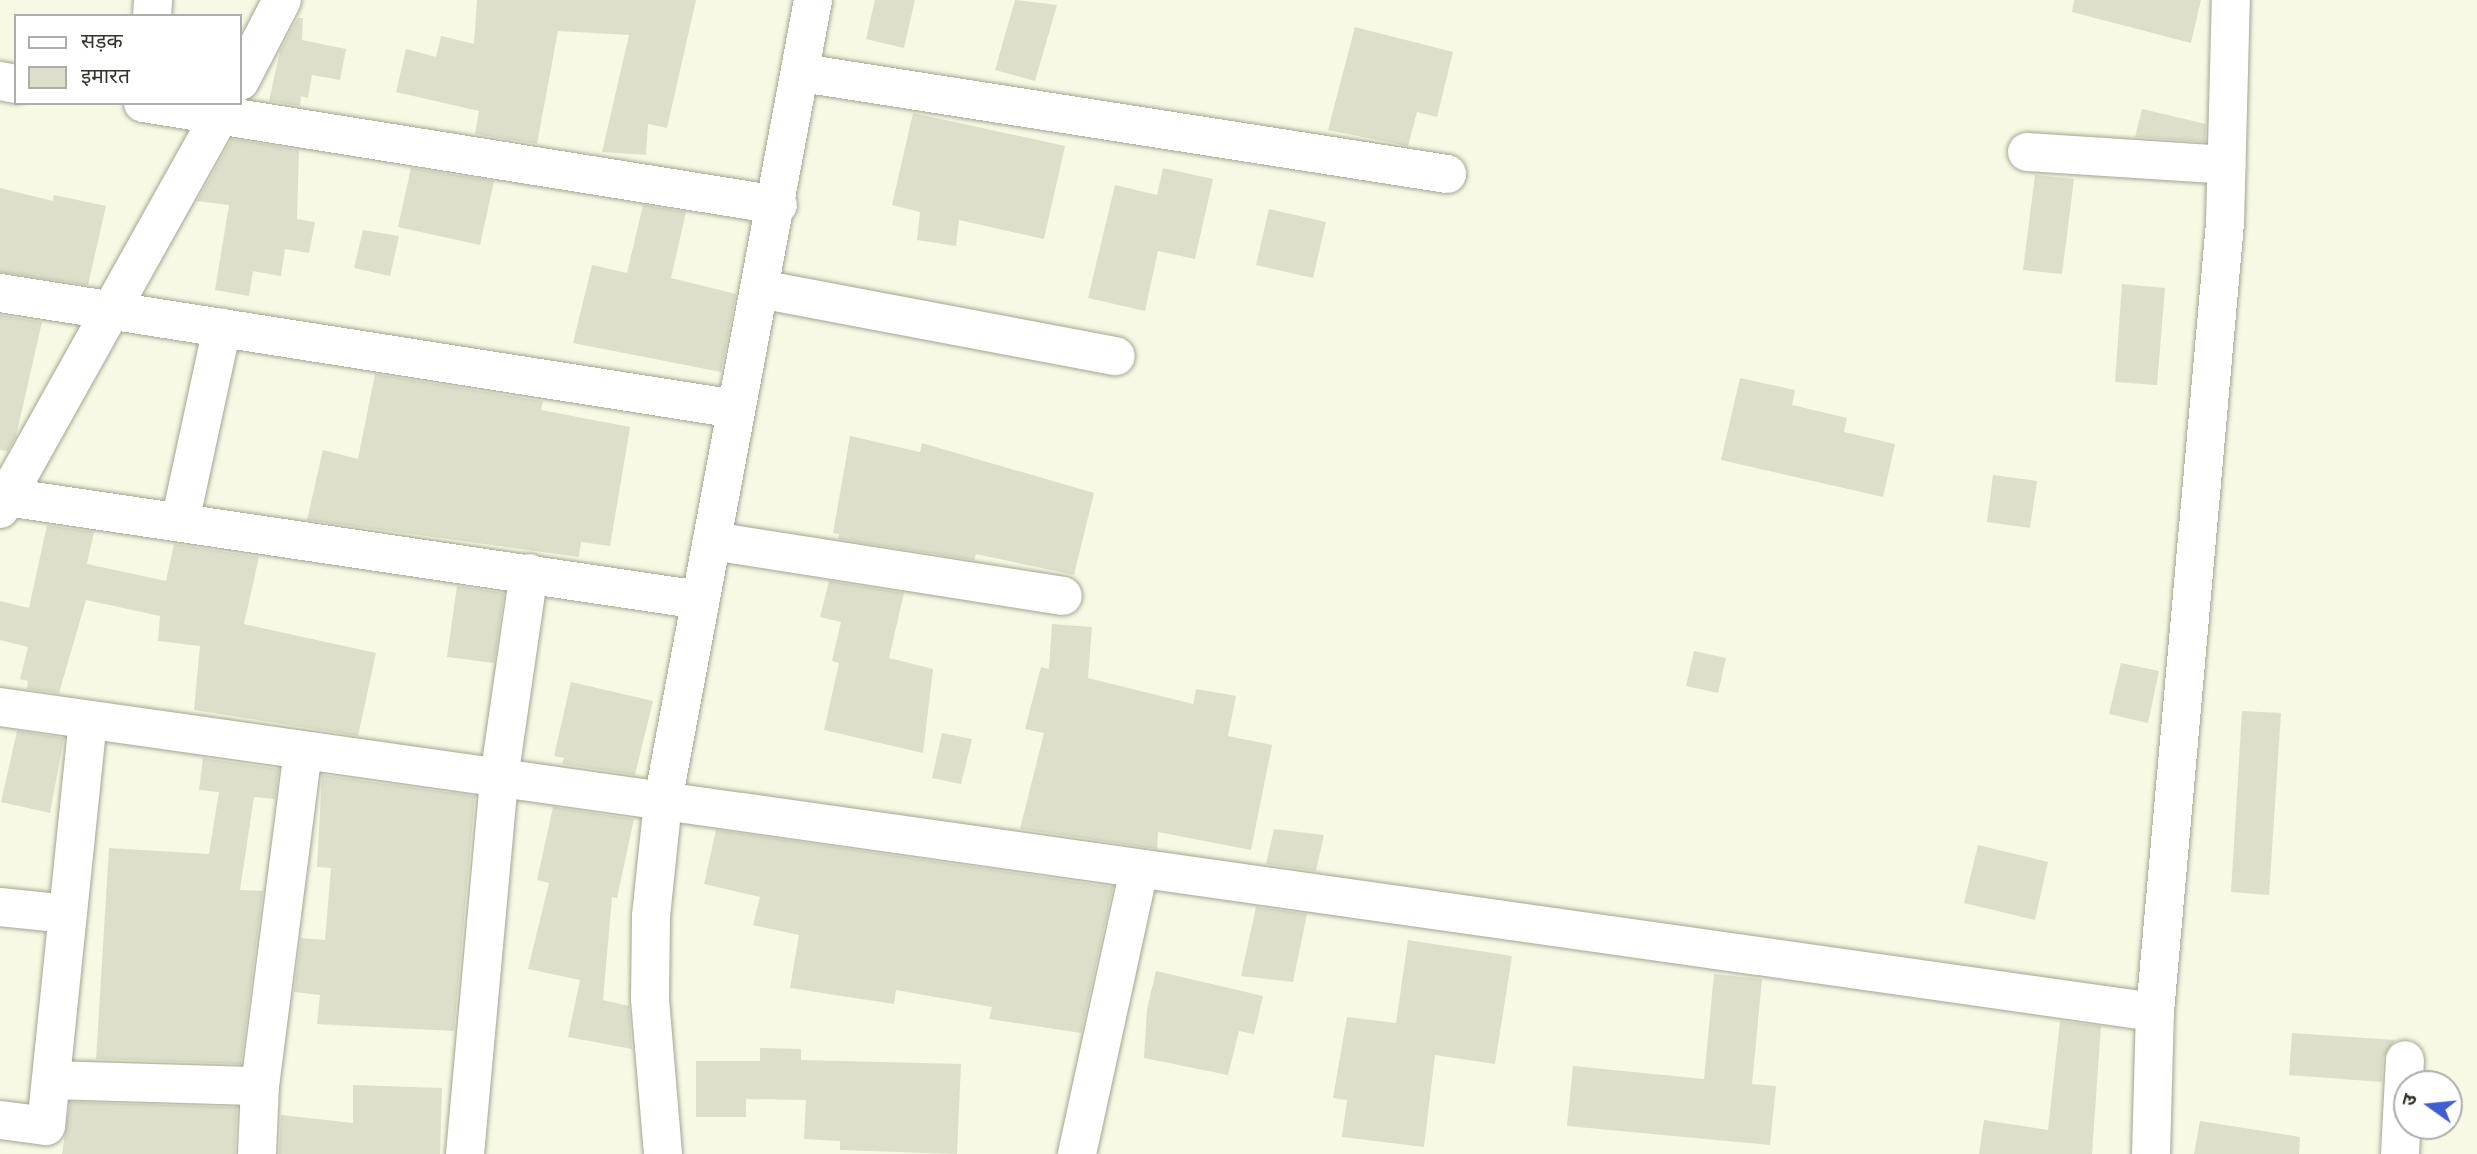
<!DOCTYPE html>
<html>
<head>
<meta charset="utf-8">
<style>
	body { margin:0 }
	#map { position:relative; width:2477px; height:1154px; overflow:hidden; background:#f7f9e4; font-family:"Fira Sans","Noto Sans Devanagari",sans-serif }
	div>[style] { position:absolute }
	.building>* { inset:0; background:#dddfca }
	.roads { filter:drop-shadow(0 0 2px #a3a591) drop-shadow(0 0 2px #a3a591) }
	.minor>* { height:38px; margin:-19px; padding:0 19px; transform-origin:19px; border-radius:19px; background:#fff }
	span { translate:-50% -50%; white-space:nowrap; text-align:center; line-height:1.15; -webkit-text-stroke:6px #fff; paint-order:stroke }
	.legend { position:absolute; left:14px; top:14px; width:228px; height:91px; box-sizing:border-box; background:#fff; border:2px solid #adadaa; margin:0; padding:9px 12px; list-style:none; font-size:21px; color:#32332b }
	.legend li { display:flex; align-items:center; gap:14px; height:35px }
	.legend b { width:35px; border:2px solid #adadaa }
	.north { position:absolute; left:2393px; top:1070px; width:70px; height:70px; box-sizing:border-box; background:#fff; border:2px solid #adadaa; border-radius:50%; rotate:285deg; font-size:19px; font-weight:700; line-height:28px; text-align:center; color:#32332b }
	.north::after { content:''; display:block; margin:auto; width:24px; height:32px; background:#415dd0; clip-path:polygon(50% 0,100% 100%,50% 72%,0 100%) }
</style>
</head>
<body>
<div id="map">
	<div class="building">
		<i style="clip-path:polygon(477px 0,696px 0,667px 128px,648px 124px,646px 155px,602px 152px,629px 35px,558px 31px,537px 144px,475px 134px,479px 111px,396px 92px,406px 49px,436px 57px,441px 36px,474px 44px)"></i>
		<i style="clip-path:polygon(875px 0,915px 0,904px 48px,866px 39px)"></i>
		<i style="clip-path:polygon(1015px 0,1057px 5px,1035px 81px,995px 70px)"></i>
		<i style="clip-path:polygon(2074px 0,2201px 0,2191px 43px,2072px 12px)"></i>
		<i style="clip-path:polygon(298px 18px,303px 18px,302px 40px,346px 49px,340px 80px,312px 75px,308px 98px,301px 96px,300px 106px,269px 101px,280px 51px)"></i>
		<i style="clip-path:polygon(1355px 27px,1453px 52px,1437px 117px,1417px 112px,1408px 146px,1328px 130px)"></i>
		<i style="clip-path:polygon(2142px 109px,2206px 124px,2205px 142px,2135px 137px)"></i>
		<i style="clip-path:polygon(913px 113px,1065px 146px,1044px 239px,959px 220px,956px 246px,917px 240px,920px 212px,892px 205px)"></i>
		<i style="clip-path:polygon(232px 139px,299px 150px,297px 219px,315px 222px,309px 253px,285px 249px,281px 276px,253px 271px,249px 296px,215px 290px,229px 205px,197px 201px)"></i>
		<i style="clip-path:polygon(411px 168px,494px 181px,480px 245px,398px 227px)"></i>
		<i style="clip-path:polygon(1163px 168px,1213px 179px,1195px 259px,1158px 251px,1145px 311px,1088px 298px,1115px 185px,1157px 195px)"></i>
		<i style="clip-path:polygon(2035px 175px,2074px 179px,2062px 274px,2023px 270px)"></i>
		<i style="clip-path:polygon(0 188px,53px 201px,54px 195px,106px 206px,88px 285px,0 272px)"></i>
		<i style="clip-path:polygon(643px 205px,686px 212px,671px 278px,736px 294px,721px 372px,573px 343px,592px 265px,627px 273px)"></i>
		<i style="clip-path:polygon(1269px 209px,1326px 222px,1313px 278px,1256px 265px)"></i>
		<i style="clip-path:polygon(363px 230px,399px 236px,390px 276px,354px 268px)"></i>
		<i style="clip-path:polygon(2122px 284px,2165px 288px,2157px 385px,2115px 382px)"></i>
		<i style="clip-path:polygon(0 315px,42px 322px,16px 436px,8px 451px,0 450px)"></i>
		<i style="clip-path:polygon(375px 374px,543px 401px,541px 410px,630px 427px,610px 546px,581px 542px,579px 557px,307px 520px,323px 450px,358px 459px)"></i>
		<i style="clip-path:polygon(1740px 378px,1795px 390px,1792px 405px,1847px 418px,1844px 432px,1895px 444px,1883px 497px,1721px 460px)"></i>
		<i style="clip-path:polygon(850px 436px,920px 452px,922px 443px,1094px 493px,1074px 575px,976px 554px,974px 560px,838px 539px,839px 534px,833px 533px)"></i>
		<i style="clip-path:polygon(1993px 475px,2037px 481px,2030px 528px,1987px 522px)"></i>
		<i style="clip-path:polygon(47px 525px,94px 532px,87px 564px,166px 581px,174px 544px,259px 557px,244px 624px,376px 653px,358px 736px,194px 710px,200px 646px,158px 641px,160px 616px,86px 600px,59px 693px,27px 689px,28px 681px,20px 679px,28px 647px,0 640px,0 601px,29px 608px)"></i>
		<i style="clip-path:polygon(829px 581px,904px 593px,889px 658px,933px 669px,923px 753px,824px 730px,839px 663px,832px 661px,841px 622px,820px 617px)"></i>
		<i style="clip-path:polygon(457px 586px,504px 593px,494px 663px,447px 657px)"></i>
		<i style="clip-path:polygon(1052px 624px,1092px 627px,1088px 678px,1193px 704px,1196px 689px,1236px 696px,1228px 736px,1272px 745px,1251px 850px,1158px 832px,1157px 849px,1020px 829px,1044px 733px,1025px 729px,1041px 667px,1049px 669px)"></i>
		<i style="clip-path:polygon(1694px 651px,1726px 658px,1718px 693px,1686px 686px)"></i>
		<i style="clip-path:polygon(2121px 663px,2159px 671px,2148px 723px,2109px 714px)"></i>
		<i style="clip-path:polygon(571px 682px,653px 701px,635px 775px,562px 764px,564px 758px,554px 756px)"></i>
		<i style="clip-path:polygon(2242px 711px,2281px 713px,2269px 895px,2231px 892px)"></i>
		<i style="clip-path:polygon(17px 731px,64px 738px,50px 813px,1px 802px)"></i>
		<i style="clip-path:polygon(942px 733px,972px 739px,961px 784px,932px 778px)"></i>
		<i style="clip-path:polygon(203px 758px,279px 769px,275px 799px,254px 797px,240px 890px,263px 891px,241px 1064px,96px 1059px,109px 848px,209px 854px,219px 792px,199px 790px)"></i>
		<i style="clip-path:polygon(322px 775px,475px 796px,454px 1031px,317px 1024px,320px 995px,294px 992px,301px 938px,325px 940px,331px 868px,317px 867px)"></i>
		<i style="clip-path:polygon(553px 807px,634px 819px,617px 898px,612px 897px,603px 1000px,629px 1006px,632px 1049px,568px 1037px,580px 980px,528px 969px,549px 883px,537px 880px)"></i>
		<i style="clip-path:polygon(1274px 829px,1324px 835px,1316px 871px,1266px 864px)"></i>
		<i style="clip-path:polygon(716px 830px,1113px 887px,1081px 1033px,989px 1019px,992px 1007px,896px 990px,894px 1004px,790px 988px,799px 935px,753px 925px,760px 897px,704px 884px)"></i>
		<i style="clip-path:polygon(1978px 845px,2048px 862px,2035px 920px,1964px 903px)"></i>
		<i style="clip-path:polygon(1256px 907px,1307px 914px,1293px 982px,1241px 976px)"></i>
		<i style="clip-path:polygon(1408px 940px,1512px 956px,1495px 1064px,1435px 1055px,1424px 1147px,1342px 1137px,1347px 1100px,1333px 1098px,1347px 1017px,1396px 1023px)"></i>
		<i style="clip-path:polygon(1156px 971px,1263px 996px,1254px 1034px,1239px 1031px,1228px 1075px,1144px 1058px,1147px 1009px)"></i>
		<i style="clip-path:polygon(1714px 974px,1762px 979px,1752px 1084px,1776px 1086px,1770px 1145px,1567px 1126px,1573px 1066px,1704px 1079px)"></i>
		<i style="clip-path:polygon(2060px 1021px,2101px 1026px,2092px 1154px,1979px 1154px,1984px 1120px,2048px 1130px)"></i>
		<i style="clip-path:polygon(2292px 1033px,2395px 1040px,2383px 1058px,2382px 1082px,2289px 1075px)"></i>
		<i style="clip-path:polygon(760px 1048px,801px 1049px,801px 1060px,961px 1064px,957px 1154px,840px 1150px,840px 1141px,804px 1139px,806px 1100px,746px 1099px,746px 1117px,696px 1117px,696px 1061px,760px 1061px)"></i>
		<i style="clip-path:polygon(353px 1085px,442px 1088px,440px 1154px,279px 1154px,281px 1115px,353px 1123px)"></i>
		<i style="clip-path:polygon(70px 1102px,237px 1107px,235px 1154px,62px 1154px)"></i>
		<i style="clip-path:polygon(2200px 1121px,2300px 1137px,2299px 1154px,2194px 1154px)"></i>
	</div>
	<div class="roads">
		<div class="minor">
			<i style="left:152px;top:16px;width:16px;rotate:-86deg"></i>
			<i style="left:802px;top:73px;width:653px;rotate:8.9deg"></i>
			<i style="left:0;top:81px;width:16px;rotate:11deg"></i>
			<i style="left:240px;top:81px;width:91px;rotate:-62.6deg"></i>
			<i style="left:143px;top:103px;width:643px;rotate:9.13deg"></i>
			<i style="left:2027px;top:152px;width:200px;rotate:3.7deg"></i>
			<i style="left:760px;top:289px;width:362px;rotate:10.7deg"></i>
			<i style="left:0;top:293px;width:745px;rotate:8.96deg"></i>
			<i style="left:0;top:496px;width:708px;rotate:8.45deg"></i>
			<i style="left:0;top:509px;width:465px;rotate:-60.8deg"></i>
			<i style="left:180px;top:522px;width:199px;rotate:-77.8deg"></i>
			<i style="left:712px;top:541px;width:355px;rotate:8.9deg"></i>
			<i style="left:0;top:707px;width:2176px;rotate:8.06deg"></i>
			<i style="left:0;top:907px;width:68px;rotate:5.9deg"></i>
			<i style="left:52px;top:1080px;width:208px;rotate:1.7deg"></i>
			<i style="left:0;top:1120px;width:46px;rotate:7.4deg"></i>
			<i style="left:46px;top:1126px;width:408px;rotate:-84.1deg"></i>
			<i style="left:257px;top:1154px;width:68px;rotate:-87.5deg"></i>
			<i style="left:260px;top:1086px;width:338px;rotate:-82.7deg"></i>
			<i style="left:465px;top:1154px;width:378px;rotate:-84.8deg"></i>
			<i style="left:499px;top:778px;width:207px;rotate:-81.7deg"></i>
			<i style="left:663px;top:1154px;width:156px;rotate:-94.8deg"></i>
			<i style="left:650px;top:999px;width:83px;rotate:-89.3deg"></i>
			<i style="left:651px;top:916px;width:116px;rotate:-84deg"></i>
			<i style="left:663px;top:801px;width:815px;rotate:-79.39deg"></i>
			<i style="left:1077px;top:1154px;width:292px;rotate:-77.7deg"></i>
			<i style="left:2151px;top:1154px;width:142px;rotate:-88.4deg"></i>
			<i style="left:2155px;top:1012px;width:792px;rotate:-84.93deg"></i>
			<i style="left:2225px;top:223px;width:223px;rotate:-88.5deg"></i>
			<i style="left:2400px;top:1154px;width:94px;rotate:-87deg"></i>
		</div>
	</div>
	<ul class="legend">
	<li><b style="height:9px;background:#fff"></b>सड़क</li>
	<li><b style="height:19px;background:#dddfca"></b>इमारत</li>
	</ul>
	<div class="north">उ</div>
</div>
</body>
</html>
